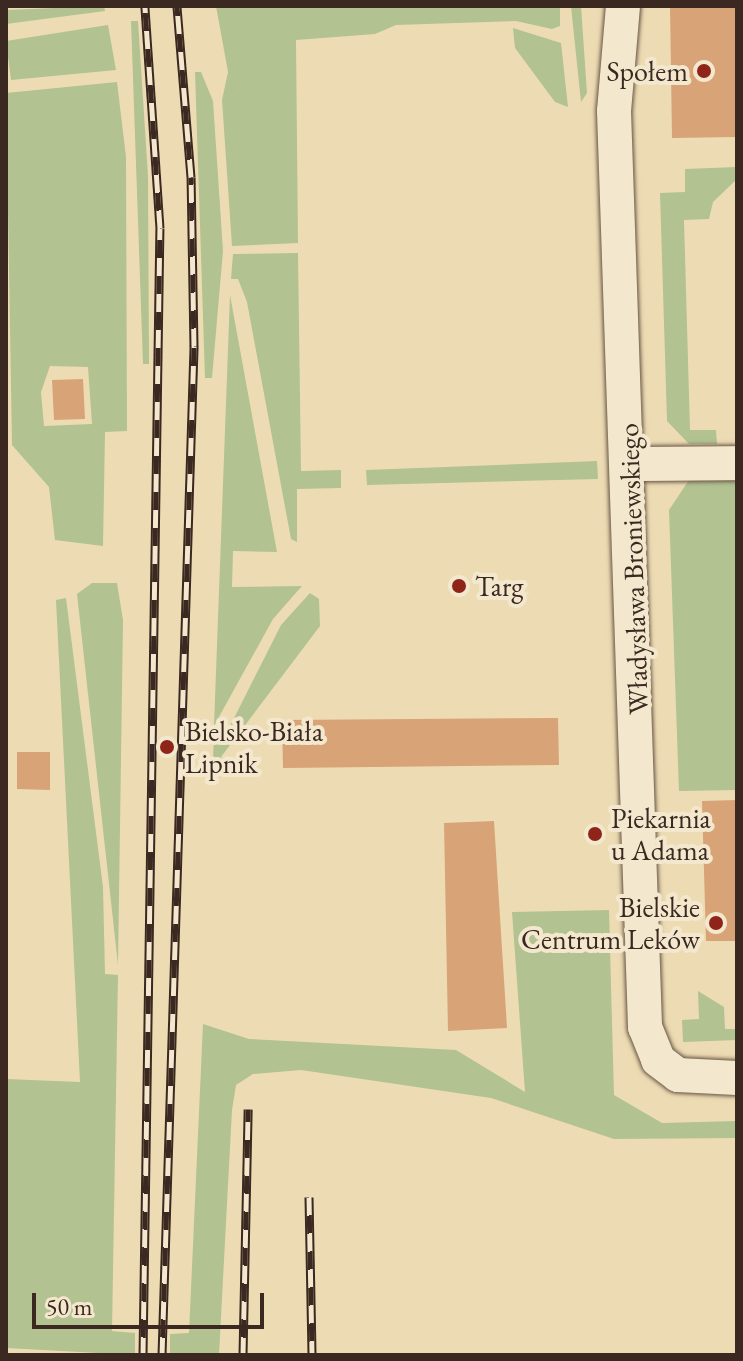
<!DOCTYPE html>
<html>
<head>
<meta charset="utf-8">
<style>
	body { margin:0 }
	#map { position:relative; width:743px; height:1361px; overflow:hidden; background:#eddcb3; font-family:"EB Garamond",serif }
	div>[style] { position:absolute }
	.green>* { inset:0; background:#b2c291 }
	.building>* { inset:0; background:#d8a377 }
	.roads { filter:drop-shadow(0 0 2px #685546) drop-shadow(0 0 2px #685546) }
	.minor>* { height:34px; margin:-17px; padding:0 17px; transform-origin:17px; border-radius:17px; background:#f3e8ce }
	.rail>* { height:9px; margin-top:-4.5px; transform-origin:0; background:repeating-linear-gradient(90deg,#f3e8ce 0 18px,#3b2821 0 36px); box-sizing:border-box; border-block:2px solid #3b2821 }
	.dots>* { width:22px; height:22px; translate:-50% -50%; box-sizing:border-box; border:4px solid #f3e8ce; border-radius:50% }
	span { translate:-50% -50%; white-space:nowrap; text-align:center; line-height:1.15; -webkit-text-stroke:8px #f3e8ce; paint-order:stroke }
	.poi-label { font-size:28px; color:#3b2821 }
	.right { translate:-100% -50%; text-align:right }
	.left { translate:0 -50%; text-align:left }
	.street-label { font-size:28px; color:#3b2821 }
	.frame { position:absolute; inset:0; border:8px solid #3b2821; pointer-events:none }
	.scale { position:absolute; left:32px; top:1293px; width:232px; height:36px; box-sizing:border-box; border:4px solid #3b2821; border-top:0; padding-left:10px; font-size:24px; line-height:28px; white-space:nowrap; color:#3b2821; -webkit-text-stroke:6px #f3e8ce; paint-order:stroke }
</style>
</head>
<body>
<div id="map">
	<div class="green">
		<i style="clip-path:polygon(104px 6px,105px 11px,6px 24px,6px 10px)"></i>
		<i style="clip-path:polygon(216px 6px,560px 6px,560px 26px,552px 29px,516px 21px,396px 25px,375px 34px,296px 40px,298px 243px,232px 246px,222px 100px,228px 72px)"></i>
		<i style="clip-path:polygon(571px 6px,581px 6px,587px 93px,581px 102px)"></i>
		<i style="clip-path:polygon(131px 21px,138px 21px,148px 176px,149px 364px,143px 364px)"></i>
		<i style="clip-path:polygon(108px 25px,116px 70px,11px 80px,6px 41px)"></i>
		<i style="clip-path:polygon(513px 28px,561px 43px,568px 107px,555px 102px,515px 48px)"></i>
		<i style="clip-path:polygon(195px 72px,201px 72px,213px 101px,223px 251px,212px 378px,205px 378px)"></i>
		<i style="clip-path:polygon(evenodd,117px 82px,126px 157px,127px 431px,105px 432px,103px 546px,55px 540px,49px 487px,12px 445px,6px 93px,117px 82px,50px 366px,88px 367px,92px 424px,44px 426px,41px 392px,50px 366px)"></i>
		<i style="clip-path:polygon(737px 167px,737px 179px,713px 202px,709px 219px,684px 220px,690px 430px,716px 430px,717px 444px,689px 444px,667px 421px,660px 193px,685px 192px,685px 169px)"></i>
		<i style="clip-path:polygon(298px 253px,301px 471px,341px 470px,341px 488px,297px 489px,297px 542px,291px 539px,247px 302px,238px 279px,231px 279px,233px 254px)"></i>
		<i style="clip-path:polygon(230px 295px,277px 552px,233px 551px,232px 587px,302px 586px,273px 619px,214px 726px)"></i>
		<i style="clip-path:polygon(597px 461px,598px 479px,367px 485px,366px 470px)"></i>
		<i style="clip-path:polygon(737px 479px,737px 790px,679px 791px,669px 510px,689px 480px)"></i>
		<i style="clip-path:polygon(92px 583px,117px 583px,123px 620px,118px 965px,77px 594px)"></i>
		<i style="clip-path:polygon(310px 593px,319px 599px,320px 626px,221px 757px,226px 762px,212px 781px,214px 736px,225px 736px,281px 625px)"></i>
		<i style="clip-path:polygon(66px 598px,103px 887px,105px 974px,118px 975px,112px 1331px,135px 1333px,135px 1355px,6px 1348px,6px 1079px,80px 1082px,56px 600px)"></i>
		<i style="clip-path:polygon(609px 910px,614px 1095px,662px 1123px,737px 1121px,737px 1138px,614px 1139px,491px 1098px,301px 1070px,253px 1074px,236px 1085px,232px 1110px,219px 1355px,170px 1355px,170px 1334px,189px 1333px,203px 1024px,249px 1039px,456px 1050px,525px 1092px,512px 912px)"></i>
		<i style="clip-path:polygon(698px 991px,724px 1007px,725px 1029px,737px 1029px,737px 1040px,683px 1042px,682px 1020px,699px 1019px)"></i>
	</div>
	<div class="building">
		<i style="clip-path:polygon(670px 6px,737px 6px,737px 137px,672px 138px)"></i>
		<i style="clip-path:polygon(83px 379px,85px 419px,54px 420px,52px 380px)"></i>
		<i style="clip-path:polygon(558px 718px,559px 765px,283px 768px,282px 720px)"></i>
		<i style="clip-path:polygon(17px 752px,50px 752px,50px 790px,17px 789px)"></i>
		<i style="clip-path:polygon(737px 800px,737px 941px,706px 941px,702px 801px)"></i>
		<i style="clip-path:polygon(494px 821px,507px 1028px,448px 1031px,444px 823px)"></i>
	</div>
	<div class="roads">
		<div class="minor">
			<i style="left:623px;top:6px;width:105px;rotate:94.9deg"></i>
			<i style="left:614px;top:111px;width:917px;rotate:88.06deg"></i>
			<i style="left:645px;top:1027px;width:35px;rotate:68deg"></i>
			<i style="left:658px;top:1060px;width:25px;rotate:37deg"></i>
			<i style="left:678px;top:1075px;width:59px;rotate:2.9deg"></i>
			<i style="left:631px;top:464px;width:106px;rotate:-0.5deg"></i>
		</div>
	</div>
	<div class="rail">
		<i style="left:309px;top:1197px;width:158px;rotate:88.9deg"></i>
		<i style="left:143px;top:1355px;width:1127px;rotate:-89.14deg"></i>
		<i style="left:160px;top:228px;width:223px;rotate:-93.9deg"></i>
		<i style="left:162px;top:1355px;width:1010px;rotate:-88.18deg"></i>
		<i style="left:194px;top:346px;width:169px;rotate:-91deg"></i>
		<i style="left:191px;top:177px;width:172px;rotate:-94.7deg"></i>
		<i style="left:243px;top:1355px;width:246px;rotate:-88.8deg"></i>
	</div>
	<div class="dots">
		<i style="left:704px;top:71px;background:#8f2418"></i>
		<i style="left:459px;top:586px;background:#8f2418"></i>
		<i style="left:167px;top:747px;background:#8f2418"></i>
		<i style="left:595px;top:834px;background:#8f2418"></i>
		<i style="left:716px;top:923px;background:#8f2418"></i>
	</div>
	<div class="poi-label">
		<span class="right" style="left:688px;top:71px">Społem</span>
		<span class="left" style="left:475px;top:586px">Targ</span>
		<span class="left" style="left:185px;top:747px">Bielsko-Biała<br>Lipnik</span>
		<span class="left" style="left:611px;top:834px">Piekarnia<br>u Adama</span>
		<span class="right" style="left:700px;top:923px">Bielskie<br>Centrum Leków</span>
	</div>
	<div class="street-label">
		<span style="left:633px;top:569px;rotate:-92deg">Władysława Broniewskiego</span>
	</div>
	<div class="frame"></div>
	<div class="scale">50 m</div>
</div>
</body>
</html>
